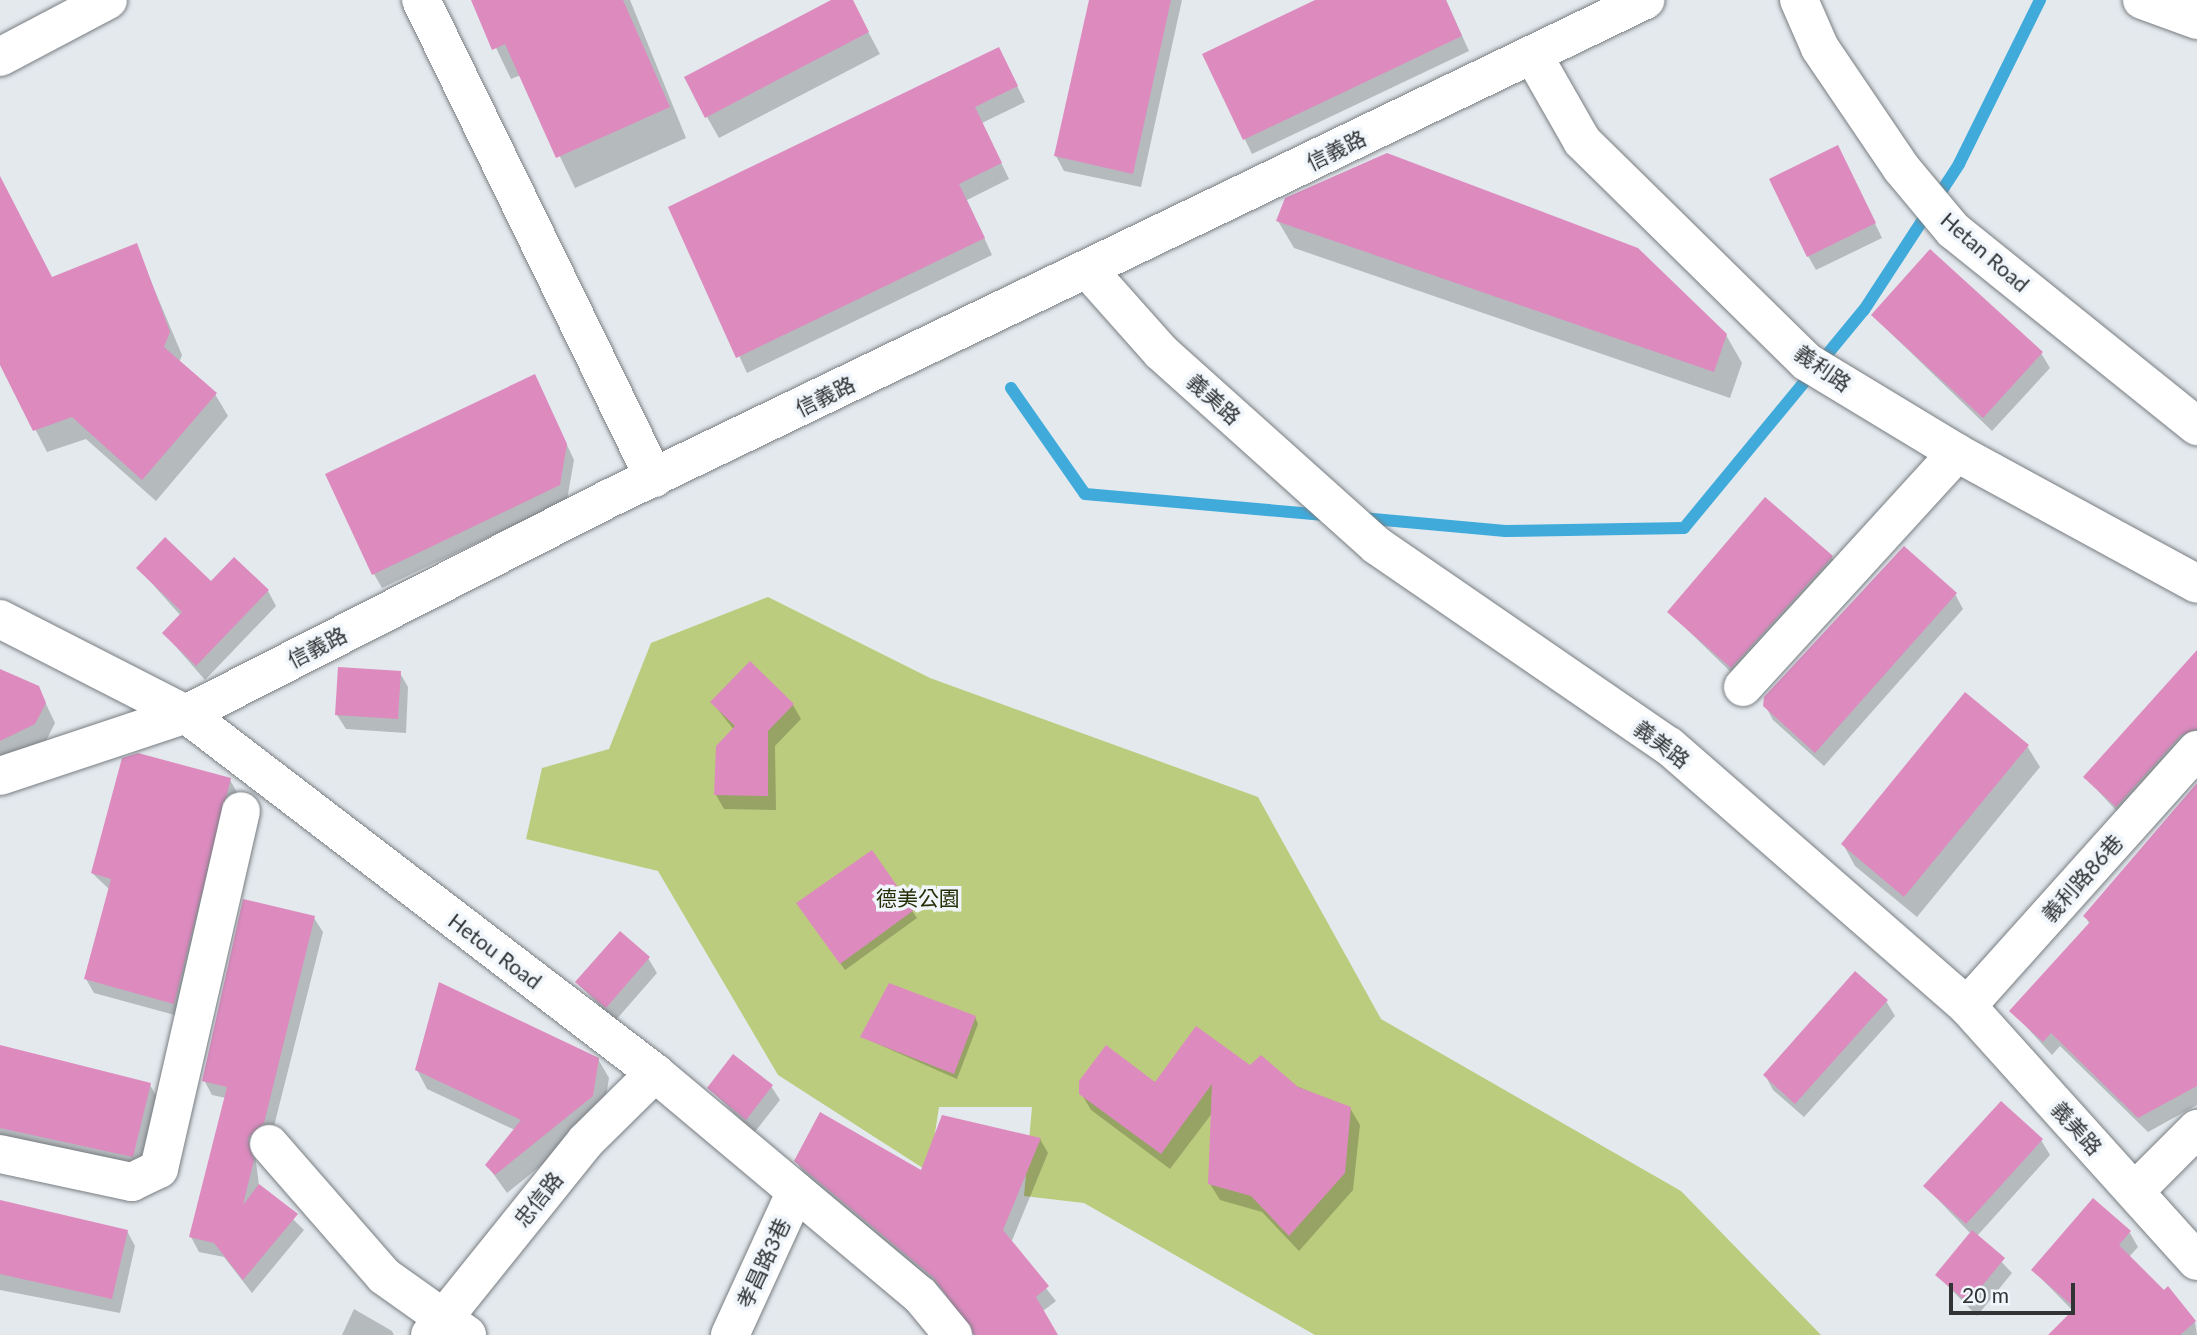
<!DOCTYPE html>
<html>
<head>
<meta charset="utf-8">
<style>
	body { margin:0 }
	#map { position:relative; width:2197px; height:1335px; overflow:hidden; background:#e3e9ed; font-family:Lato,"Noto Sans TC",sans-serif }
	div>[style] { position:absolute }
	.green>* { inset:0; background:#bccc7e }
	.shadow>* { inset:0; background:#0003 }
	.stream>* { height:12px; margin:-6px; padding:0 6px; transform-origin:6px; border-radius:6px; background:#40abdb }
	.building>* { inset:0; background:#dd8bbf }
	.roads { filter:drop-shadow(0 0 2px #787d82) drop-shadow(0 0 2px #787d82) }
	.minor>* { height:38px; margin:-19px; padding:0 19px; transform-origin:19px; border-radius:19px; background:#fff }
	span { translate:-50% -50%; white-space:nowrap; text-align:center; line-height:1.15; -webkit-text-stroke:7px #f0f6fb; paint-order:stroke }
	.street-label { font-size:21px; color:#313335 }
	.park-label { font-size:21px; color:#282f07 }
	.scale { position:absolute; left:1949px; top:1283px; width:126px; height:32px; box-sizing:border-box; border:4px solid #313335; border-top:0; padding-left:9px; font-size:21px; line-height:24px; white-space:nowrap; color:#313335; -webkit-text-stroke:5px #f0f6fb; paint-order:stroke }
</style>
</head>
<body>
<div id="map">
	<div class="green">
		<i style="clip-path:polygon(768px 597px,930px 678px,1258px 797px,1381px 1019px,1681px 1191px,1821px 1335px,1315px 1335px,1084px 1203px,1024px 1196px,1032px 1107px,939px 1107px,929px 1172px,778px 1075px,658px 871px,526px 839px,542px 768px,609px 749px,651px 643px)"></i>
	</div>
	<div class="shadow">
		<i style="clip-path:polygon(473px 0,630px 0,686px 138px,575px 188px,521px 75px,511px 79px)"></i>
		<i style="clip-path:polygon(835px 0,851px 0,880px 54px,719px 138px,707px 117px)"></i>
		<i style="clip-path:polygon(1090px 0,1182px 0,1141px 187px,1064px 171px,1056px 156px)"></i>
		<i style="clip-path:polygon(1319px 0,1446px 0,1469px 51px,1252px 154px,1204px 55px)"></i>
		<i style="clip-path:polygon(1007px 65px,1025px 102px,982px 123px,1009px 179px,967px 200px,992px 255px,747px 373px,671px 207px)"></i>
		<i style="clip-path:polygon(1845px 161px,1882px 238px,1816px 270px,1808px 256px)"></i>
		<i style="clip-path:polygon(0 177px,52px 279px,136px 246px,182px 355px,179px 363px,215px 394px,228px 416px,156px 501px,86px 439px,47px 452px,0 361px)"></i>
		<i style="clip-path:polygon(1278px 221px,1726px 335px,1742px 363px,1730px 398px,1294px 248px)"></i>
		<i style="clip-path:polygon(1873px 316px,2041px 353px,2050px 368px,1992px 431px)"></i>
		<i style="clip-path:polygon(542px 391px,574px 460px,567px 500px,382px 588px,374px 574px)"></i>
		<i style="clip-path:polygon(1832px 557px,1840px 572px,1740px 681px,1669px 612px)"></i>
		<i style="clip-path:polygon(139px 569px,268px 591px,276px 606px,205px 680px,164px 633px,181px 616px)"></i>
		<i style="clip-path:polygon(1955px 594px,1963px 609px,1824px 766px,1773px 720px,1765px 705px)"></i>
		<i style="clip-path:polygon(2197px 667px,2197px 745px,2125px 820px,2085px 777px)"></i>
		<i style="clip-path:polygon(0 671px,38px 687px,55px 723px,45px 743px,0 764px)"></i>
		<i style="clip-path:polygon(400px 673px,408px 687px,406px 733px,346px 729px,337px 715px)"></i>
		<i style="clip-path:polygon(712px 702px,793px 705px,801px 719px,775px 746px,776px 810px,724px 809px,716px 795px,734px 730px)"></i>
		<i style="clip-path:polygon(2027px 746px,2040px 767px,1917px 917px,1855px 866px,1843px 844px)"></i>
		<i style="clip-path:polygon(230px 780px,238px 794px,182px 1017px,94px 993px,86px 979px,110px 890px,92px 873px)"></i>
		<i style="clip-path:polygon(2197px 786px,2197px 1105px,2148px 1132px,2060px 1046px,2052px 1055px,2012px 1011px,2090px 925px,2085px 916px)"></i>
		<i style="clip-path:polygon(871px 852px,917px 918px,845px 970px,803px 910px)"></i>
		<i style="clip-path:polygon(314px 918px,323px 932px,271px 1138px,255px 1153px,259px 1186px,304px 1230px,252px 1293px,224px 1257px,199px 1252px,191px 1237px,226px 1098px,212px 1095px,204px 1080px)"></i>
		<i style="clip-path:polygon(648px 958px,657px 973px,615px 1021px,577px 983px)"></i>
		<i style="clip-path:polygon(1886px 1001px,1895px 1016px,1804px 1117px,1773px 1090px,1765px 1075px)"></i>
		<i style="clip-path:polygon(975px 1017px,978px 1024px,957px 1079px,862px 1037px)"></i>
		<i style="clip-path:polygon(0 1047px,150px 1085px,158px 1099px,137px 1173px,0 1139px)"></i>
		<i style="clip-path:polygon(598px 1059px,609px 1078px,603px 1115px,507px 1193px,487px 1165px,515px 1130px,427px 1089px,417px 1070px)"></i>
		<i style="clip-path:polygon(1250px 1067px,1350px 1108px,1360px 1125px,1353px 1190px,1299px 1251px,1262px 1212px,1220px 1200px,1210px 1184px,1213px 1112px,1170px 1169px,1091px 1110px,1081px 1093px)"></i>
		<i style="clip-path:polygon(771px 1086px,780px 1100px,754px 1133px,709px 1088px)"></i>
		<i style="clip-path:polygon(1040px 1139px,1048px 1153px,1011px 1243px,1056px 1301px,1043px 1311px,1056px 1335px,977px 1335px,944px 1292px,805px 1175px,796px 1161px,922px 1173px)"></i>
		<i style="clip-path:polygon(2041px 1140px,2050px 1155px,1977px 1236px,2012px 1273px,1977px 1316px,1937px 1275px,1971px 1234px,1926px 1187px)"></i>
		<i style="clip-path:polygon(0 1202px,127px 1231px,135px 1246px,120px 1313px,0 1290px)"></i>
		<i style="clip-path:polygon(2130px 1233px,2138px 1247px,2129px 1257px,2163px 1292px,2168px 1288px,2195px 1322px,2197px 1335px,2067px 1335px,2074px 1312px,2033px 1270px)"></i>
		<i style="clip-path:polygon(354px 1309px,392px 1331px,394px 1335px,342px 1335px)"></i>
	</div>
	<div class="stream">
		<i style="left:1011px;top:388px;width:129px;rotate:55.1deg"></i>
		<i style="left:1085px;top:494px;width:243px;rotate:5deg"></i>
		<i style="left:1362px;top:518px;width:144px;rotate:5.2deg"></i>
		<i style="left:1505px;top:531px;width:179px;rotate:-1deg"></i>
		<i style="left:1684px;top:528px;width:283px;rotate:-50.5deg"></i>
		<i style="left:1864px;top:310px;width:174px;rotate:-56.9deg"></i>
		<i style="left:1959px;top:164px;width:183px;rotate:-63.7deg"></i>
	</div>
	<div class="building">
		<i style="clip-path:polygon(471px 0,623px 0,670px 107px,556px 158px,505px 44px,492px 50px)"></i>
		<i style="clip-path:polygon(831px 0,853px 0,869px 32px,705px 118px,684px 77px)"></i>
		<i style="clip-path:polygon(1089px 0,1171px 0,1133px 174px,1054px 156px)"></i>
		<i style="clip-path:polygon(1315px 0,1446px 0,1462px 36px,1243px 140px,1202px 54px)"></i>
		<i style="clip-path:polygon(999px 47px,1018px 86px,975px 107px,1002px 163px,959px 184px,985px 238px,736px 358px,668px 207px)"></i>
		<i style="clip-path:polygon(1838px 145px,1876px 223px,1807px 257px,1769px 179px)"></i>
		<i style="clip-path:polygon(1387px 153px,1638px 248px,1727px 334px,1714px 372px,1276px 221px,1285px 198px)"></i>
		<i style="clip-path:polygon(0 176px,52px 277px,137px 243px,170px 332px,164px 347px,217px 393px,142px 480px,72px 417px,33px 431px,0 365px)"></i>
		<i style="clip-path:polygon(1930px 249px,2043px 352px,1983px 418px,1871px 315px)"></i>
		<i style="clip-path:polygon(535px 374px,567px 444px,560px 485px,372px 575px,325px 474px)"></i>
		<i style="clip-path:polygon(1765px 497px,1833px 556px,1731px 668px,1667px 612px)"></i>
		<i style="clip-path:polygon(165px 537px,211px 581px,234px 557px,269px 590px,196px 666px,162px 633px,182px 612px,136px 568px)"></i>
		<i style="clip-path:polygon(1904px 546px,1957px 593px,1815px 753px,1763px 706px,1764px 697px)"></i>
		<i style="clip-path:polygon(2197px 650px,2197px 729px,2181px 735px,2116px 807px,2083px 777px)"></i>
		<i style="clip-path:polygon(750px 661px,794px 704px,768px 731px,768px 796px,714px 795px,716px 746px,735px 726px,710px 702px)"></i>
		<i style="clip-path:polygon(338px 667px,401px 671px,398px 719px,335px 715px)"></i>
		<i style="clip-path:polygon(0 669px,39px 686px,46px 703px,35px 724px,0 741px)"></i>
		<i style="clip-path:polygon(1965px 692px,2029px 745px,1904px 897px,1841px 844px)"></i>
		<i style="clip-path:polygon(138px 753px,231px 778px,174px 1004px,84px 979px,111px 879px,91px 873px,122px 758px)"></i>
		<i style="clip-path:polygon(2197px 783px,2197px 1086px,2138px 1118px,2051px 1033px,2043px 1042px,2009px 1011px,2090px 922px,2083px 916px)"></i>
		<i style="clip-path:polygon(872px 850px,914px 910px,840px 964px,796px 903px)"></i>
		<i style="clip-path:polygon(243px 899px,315px 916px,264px 1123px,248px 1138px,254px 1160px,243px 1205px,259px 1184px,298px 1214px,243px 1280px,214px 1243px,189px 1237px,227px 1087px,202px 1081px)"></i>
		<i style="clip-path:polygon(620px 931px,650px 957px,606px 1008px,575px 982px)"></i>
		<i style="clip-path:polygon(1855px 971px,1888px 1000px,1795px 1104px,1763px 1075px)"></i>
		<i style="clip-path:polygon(439px 982px,599px 1058px,593px 1096px,495px 1175px,485px 1165px,521px 1120px,415px 1070px)"></i>
		<i style="clip-path:polygon(889px 983px,976px 1016px,954px 1074px,860px 1037px)"></i>
		<i style="clip-path:polygon(1196px 1026px,1250px 1065px,1261px 1055px,1298px 1087px,1351px 1107px,1345px 1173px,1289px 1236px,1251px 1196px,1208px 1184px,1212px 1084px,1161px 1154px,1079px 1094px,1079px 1081px,1106px 1045px,1155px 1082px)"></i>
		<i style="clip-path:polygon(0 1045px,151px 1083px,133px 1157px,0 1128px)"></i>
		<i style="clip-path:polygon(733px 1054px,773px 1085px,746px 1120px,707px 1088px)"></i>
		<i style="clip-path:polygon(2001px 1101px,2043px 1139px,1966px 1224px,1923px 1186px)"></i>
		<i style="clip-path:polygon(820px 1112px,921px 1170px,942px 1115px,1041px 1138px,1003px 1230px,1049px 1286px,1036px 1297px,1058px 1335px,974px 1335px,934px 1278px,794px 1161px)"></i>
		<i style="clip-path:polygon(2093px 1198px,2131px 1231px,2119px 1245px,2164px 1290px,2168px 1286px,2196px 1321px,2180px 1335px,2048px 1335px,2075px 1308px,2031px 1270px)"></i>
		<i style="clip-path:polygon(0 1200px,128px 1230px,112px 1299px,0 1274px)"></i>
		<i style="clip-path:polygon(1972px 1230px,2005px 1258px,1968px 1303px,1935px 1275px)"></i>
	</div>
	<div class="roads">
		<div class="minor">
			<i style="left:421px;top:0;width:532px;rotate:64.01deg"></i>
			<i style="left:1799px;top:0;width:52px;rotate:66.4deg"></i>
			<i style="left:1820px;top:48px;width:146px;rotate:55.9deg"></i>
			<i style="left:1902px;top:169px;width:80px;rotate:50.1deg"></i>
			<i style="left:1953px;top:230px;width:313px;rotate:38.8deg"></i>
			<i style="left:2142px;top:0;width:59px;rotate:20deg"></i>
			<i style="left:1533px;top:55px;width:99px;rotate:60.3deg"></i>
			<i style="left:1582px;top:141px;width:315px;rotate:44.5deg"></i>
			<i style="left:1807px;top:362px;width:175px;rotate:31.2deg"></i>
			<i style="left:1957px;top:453px;width:273px;rotate:28.6deg"></i>
			<i style="left:0;top:57px;width:122px;rotate:-27.8deg"></i>
			<i style="left:1089px;top:271px;width:108px;rotate:48.4deg"></i>
			<i style="left:1161px;top:352px;width:289px;rotate:41.9deg"></i>
			<i style="left:1376px;top:545px;width:355px;rotate:34.5deg"></i>
			<i style="left:1669px;top:746px;width:395px;rotate:41.1deg"></i>
			<i style="left:1967px;top:1006px;width:343px;rotate:48deg"></i>
			<i style="left:0;top:619px;width:209px;rotate:27.1deg"></i>
			<i style="left:186px;top:714px;width:591px;rotate:37.43deg"></i>
			<i style="left:655px;top:1073px;width:346px;rotate:40deg"></i>
			<i style="left:920px;top:1295px;width:52px;rotate:50.5deg"></i>
			<i style="left:1743px;top:687px;width:317px;rotate:-47.6deg"></i>
			<i style="left:0;top:776px;width:196px;rotate:-18.4deg"></i>
			<i style="left:186px;top:714px;width:476px;rotate:-27deg"></i>
			<i style="left:610px;top:498px;width:1149px;rotate:-25.69deg"></i>
			<i style="left:1967px;top:1006px;width:344px;rotate:-48.1deg"></i>
			<i style="left:269px;top:1144px;width:175px;rotate:48.9deg"></i>
			<i style="left:384px;top:1276px;width:102px;rotate:35.4deg"></i>
			<i style="left:0;top:1154px;width:135px;rotate:12deg"></i>
			<i style="left:132px;top:1182px;width:30px;rotate:-26deg"></i>
			<i style="left:159px;top:1169px;width:367px;rotate:-77.1deg"></i>
			<i style="left:2135px;top:1191px;width:88px;rotate:-45deg"></i>
			<i style="left:430px;top:1335px;width:249px;rotate:-51.2deg"></i>
			<i style="left:586px;top:1141px;width:97px;rotate:-44.6deg"></i>
			<i style="left:730px;top:1335px;width:158px;rotate:-65.4deg"></i>
		</div>
	</div>
	<div class="street-label">
		<span style="left:1336px;top:150px;rotate:-26deg">信義路</span>
		<span style="left:1985px;top:252px;rotate:41deg">Hetan Road</span>
		<span style="left:1823px;top:368px;rotate:35deg">義利路</span>
		<span style="left:825px;top:396px;rotate:-26deg">信義路</span>
		<span style="left:1214px;top:399px;rotate:42deg">義美路</span>
		<span style="left:317px;top:647px;rotate:-27deg">信義路</span>
		<span style="left:1662px;top:744px;rotate:37deg">義美路</span>
		<span style="left:2082px;top:878px;rotate:-48deg">義利路86巷</span>
		<span style="left:495px;top:951px;rotate:37deg">Hetou Road</span>
		<span style="left:2077px;top:1128px;rotate:48deg">義美路</span>
		<span style="left:538px;top:1199px;rotate:-51deg">忠信路</span>
		<span style="left:763px;top:1263px;rotate:-65deg">孝昌路3巷</span>
	</div>
	<div class="park-label">
		<span style="left:918px;top:898px">德美公園</span>
	</div>
	<div class="scale">20 m</div>
</div>
</body>
</html>
